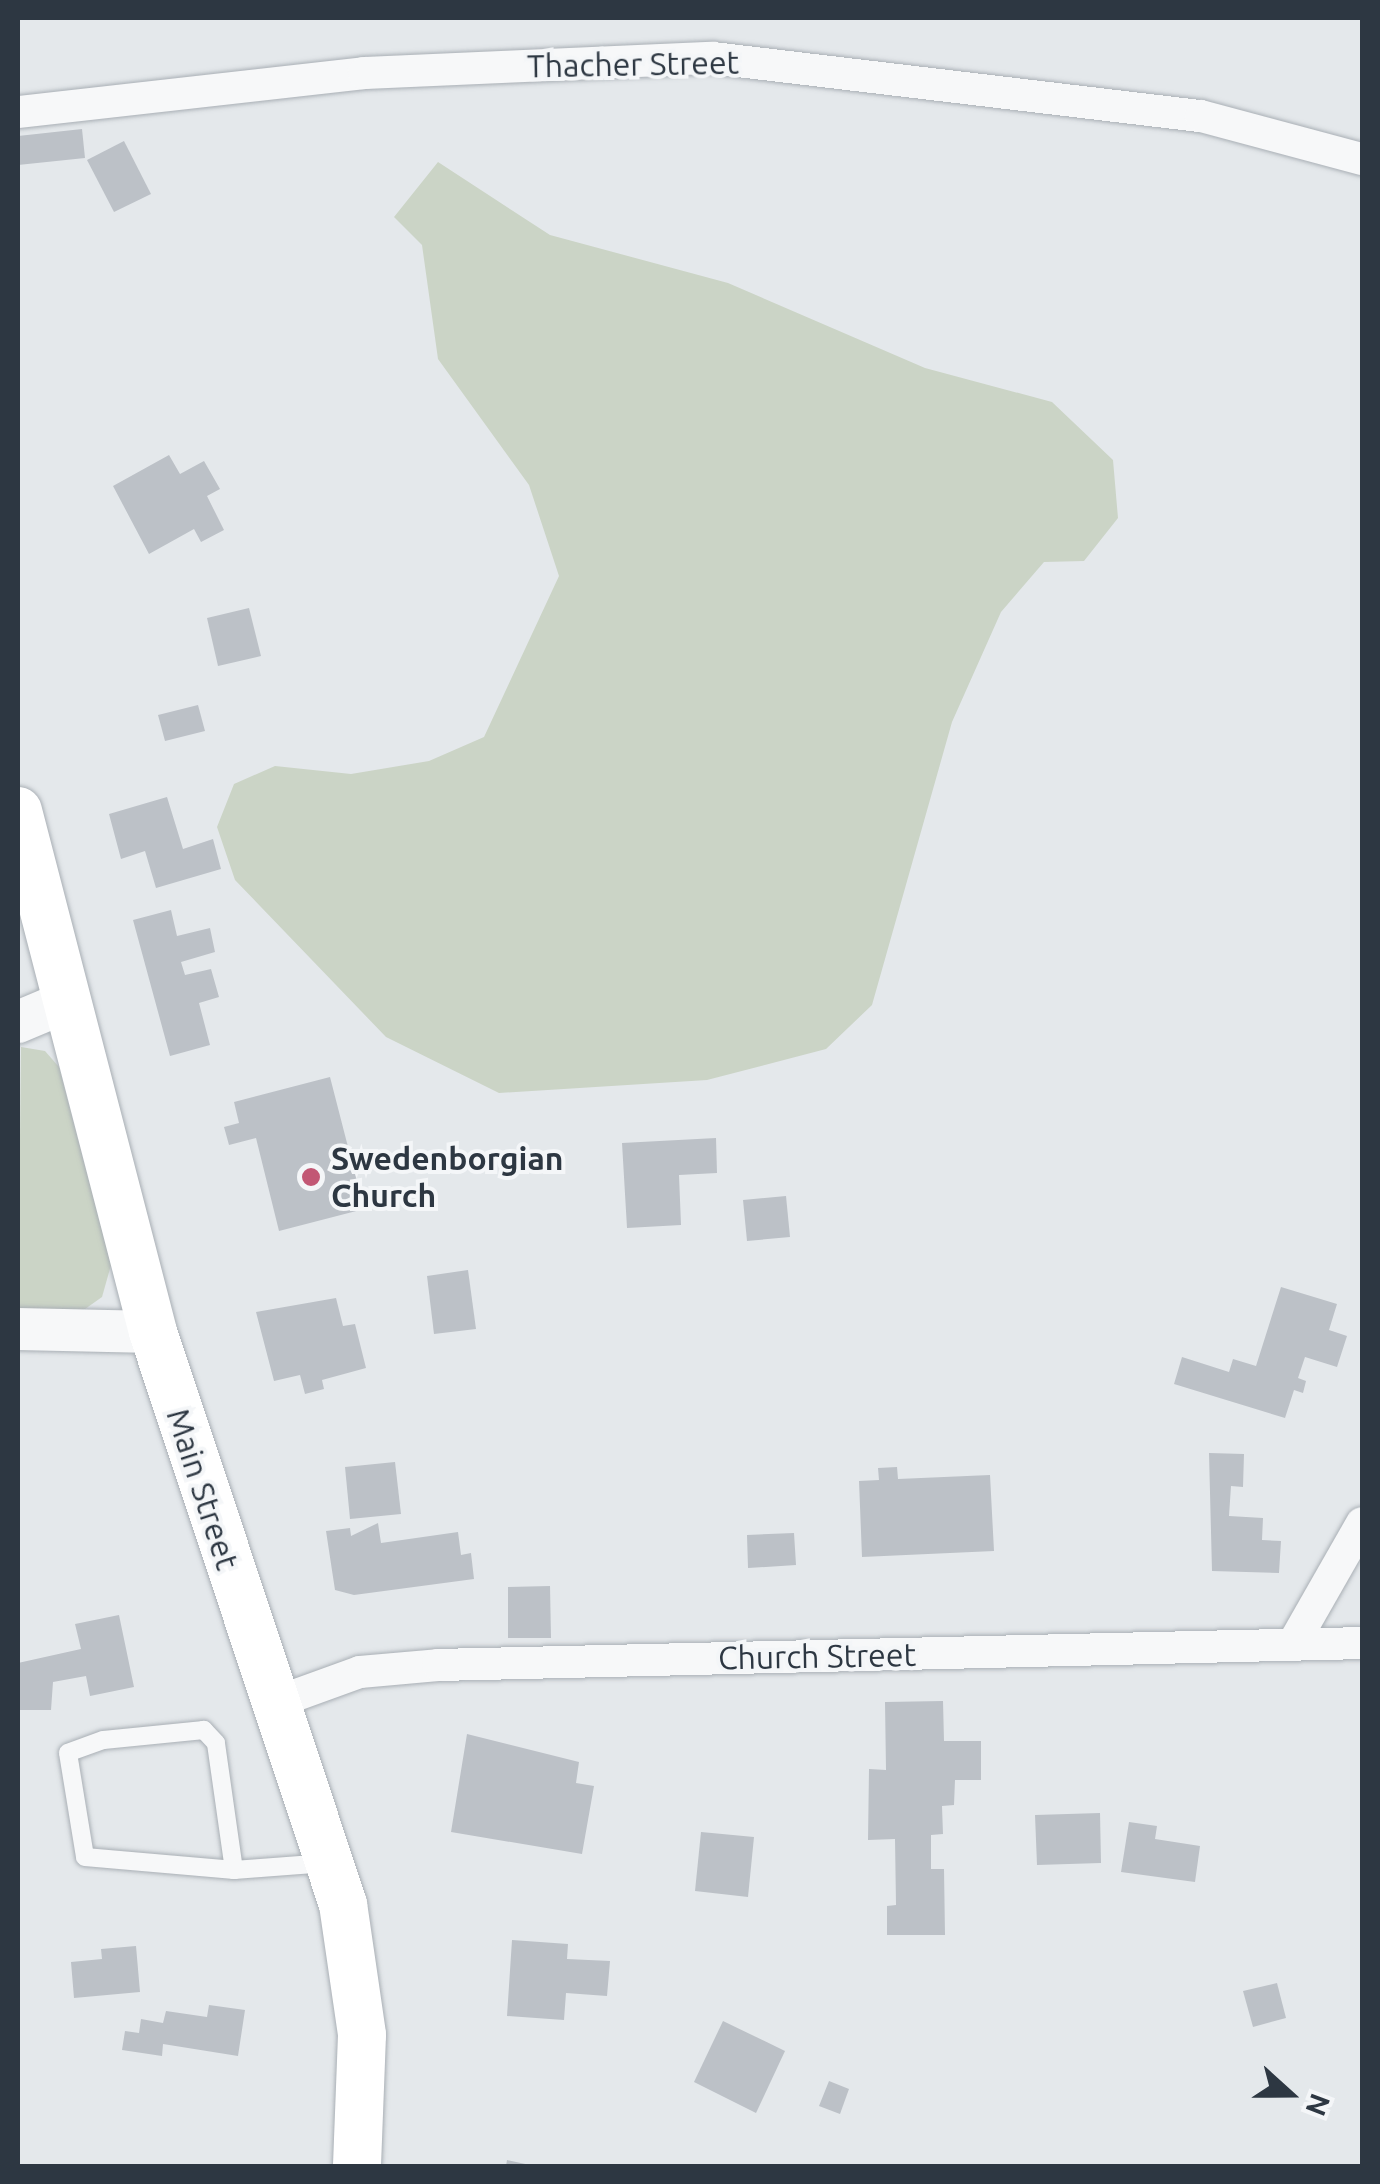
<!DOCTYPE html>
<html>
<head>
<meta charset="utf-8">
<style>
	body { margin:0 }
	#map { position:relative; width:1380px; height:2184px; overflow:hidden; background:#e4e8eb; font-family:Ubuntu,sans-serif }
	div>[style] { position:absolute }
	.green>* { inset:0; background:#cbd4c6 }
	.building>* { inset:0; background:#bcc1c7 }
	.roads { filter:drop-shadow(0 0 2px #a9afb5) drop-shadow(0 0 2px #a9afb5) }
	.service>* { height:18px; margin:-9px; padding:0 9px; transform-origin:9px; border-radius:9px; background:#f7f8f9 }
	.minor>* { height:32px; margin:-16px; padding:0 16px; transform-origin:16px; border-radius:16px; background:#f7f8f9 }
	.tertiary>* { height:42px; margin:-21px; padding:0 21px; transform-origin:21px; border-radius:21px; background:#f7f8f9 }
	.secondary>* { height:48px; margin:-24px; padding:0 24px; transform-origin:24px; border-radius:24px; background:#fff }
	.dots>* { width:28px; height:28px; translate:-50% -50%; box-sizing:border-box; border:5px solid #f4f6f8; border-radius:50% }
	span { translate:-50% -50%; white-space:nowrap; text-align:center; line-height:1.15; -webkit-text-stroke:8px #f4f6f8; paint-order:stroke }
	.street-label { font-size:32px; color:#2d3742 }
	.poi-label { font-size:32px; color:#2d3742; font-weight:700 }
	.left { translate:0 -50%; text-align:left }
	.frame { position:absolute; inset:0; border:20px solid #2d3742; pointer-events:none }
	.north { position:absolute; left:1240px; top:2044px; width:100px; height:100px; -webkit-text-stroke:8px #f4f6f8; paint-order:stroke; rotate:111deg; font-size:28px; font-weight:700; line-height:40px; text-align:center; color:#2d3742 }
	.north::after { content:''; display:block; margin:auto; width:35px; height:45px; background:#2d3742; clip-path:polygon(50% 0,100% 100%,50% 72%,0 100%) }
</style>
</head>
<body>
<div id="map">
	<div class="green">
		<i style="clip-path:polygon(438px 162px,550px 235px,728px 283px,925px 368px,1052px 402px,1113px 460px,1118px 518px,1084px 561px,1044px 562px,1001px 612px,952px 722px,872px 1005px,826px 1049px,707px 1080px,499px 1093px,386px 1037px,235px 880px,217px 827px,234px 784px,275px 766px,351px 774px,429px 761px,484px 737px,559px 576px,529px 485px,438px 359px,422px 245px,394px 217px)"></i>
		<i style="clip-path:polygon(21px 1047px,45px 1051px,59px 1067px,111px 1265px,102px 1297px,78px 1314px,18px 1316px)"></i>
	</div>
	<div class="building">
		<i style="clip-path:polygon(82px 129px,85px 158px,18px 165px,18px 136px)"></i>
		<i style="clip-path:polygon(124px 141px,151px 194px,114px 212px,87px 160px)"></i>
		<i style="clip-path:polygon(169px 455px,180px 474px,204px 461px,220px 489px,207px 496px,224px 530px,201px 542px,194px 529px,149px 554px,113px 486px)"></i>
		<i style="clip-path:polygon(249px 608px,261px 656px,218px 666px,207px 618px)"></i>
		<i style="clip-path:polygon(198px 705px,205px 731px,165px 741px,158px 715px)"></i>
		<i style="clip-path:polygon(167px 797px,183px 849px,213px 839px,221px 869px,156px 888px,145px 851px,121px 859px,109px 814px)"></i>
		<i style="clip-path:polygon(171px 910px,177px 936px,210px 928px,215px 952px,181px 962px,185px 975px,211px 969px,219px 997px,199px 1003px,210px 1045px,170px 1056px,133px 920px)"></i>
		<i style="clip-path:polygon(330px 1077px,364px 1209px,279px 1231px,256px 1138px,229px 1145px,224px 1127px,239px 1123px,234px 1102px)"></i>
		<i style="clip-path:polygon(716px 1138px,717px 1173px,679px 1175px,681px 1225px,627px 1228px,622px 1143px)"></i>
		<i style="clip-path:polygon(786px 1196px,790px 1237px,747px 1241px,743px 1200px)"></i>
		<i style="clip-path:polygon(468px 1270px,476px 1329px,434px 1334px,427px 1276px)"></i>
		<i style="clip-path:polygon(1281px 1287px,1337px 1304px,1329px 1330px,1347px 1336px,1337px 1367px,1305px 1357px,1298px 1378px,1306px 1381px,1303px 1393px,1294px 1390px,1285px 1418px,1174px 1384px,1182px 1357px,1229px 1372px,1233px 1359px,1256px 1366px)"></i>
		<i style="clip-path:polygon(336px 1298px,343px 1326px,355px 1324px,366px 1368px,322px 1380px,324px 1389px,305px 1394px,300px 1375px,274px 1381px,256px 1312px)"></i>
		<i style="clip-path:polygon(1209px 1453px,1244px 1454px,1243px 1487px,1231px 1486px,1229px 1516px,1263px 1518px,1262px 1540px,1281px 1541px,1279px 1573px,1212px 1571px)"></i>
		<i style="clip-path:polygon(395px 1462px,401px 1514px,350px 1519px,345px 1467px)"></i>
		<i style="clip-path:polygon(897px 1467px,898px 1479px,990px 1475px,994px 1551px,862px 1557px,859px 1481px,879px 1480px,878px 1468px)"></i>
		<i style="clip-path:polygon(378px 1523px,381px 1543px,458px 1532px,461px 1555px,471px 1553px,474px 1579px,354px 1595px,335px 1590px,326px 1531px,350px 1528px,351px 1536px)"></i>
		<i style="clip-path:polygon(794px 1533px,796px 1565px,748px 1568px,747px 1535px)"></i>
		<i style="clip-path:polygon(550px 1586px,551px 1638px,508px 1638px,508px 1587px)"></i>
		<i style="clip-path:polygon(119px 1615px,134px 1687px,90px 1696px,86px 1676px,53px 1682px,51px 1710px,18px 1710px,18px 1663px,81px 1649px,75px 1624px)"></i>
		<i style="clip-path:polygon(943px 1701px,944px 1741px,981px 1741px,981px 1780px,955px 1780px,954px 1805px,942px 1806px,943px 1834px,931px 1835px,931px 1869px,944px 1869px,945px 1935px,887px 1935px,887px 1906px,896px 1905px,895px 1839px,868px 1840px,869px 1769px,886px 1770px,885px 1702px)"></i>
		<i style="clip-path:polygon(467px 1734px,579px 1762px,576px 1783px,594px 1786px,582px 1854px,451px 1832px)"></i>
		<i style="clip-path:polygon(1100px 1813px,1101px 1863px,1037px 1865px,1035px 1815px)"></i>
		<i style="clip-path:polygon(1129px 1822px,1157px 1826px,1155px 1839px,1200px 1846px,1195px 1882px,1121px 1872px)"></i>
		<i style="clip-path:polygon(701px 1832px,754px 1837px,748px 1897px,695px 1891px)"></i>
		<i style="clip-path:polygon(512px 1940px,568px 1944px,567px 1959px,610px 1961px,607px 1996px,566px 1993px,564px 2020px,507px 2016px)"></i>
		<i style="clip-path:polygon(136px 1946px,140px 1992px,74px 1998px,71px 1962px,102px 1959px,101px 1949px)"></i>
		<i style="clip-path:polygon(1277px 1983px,1286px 2018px,1253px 2027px,1243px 1991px)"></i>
		<i style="clip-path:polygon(209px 2005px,245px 2010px,238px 2056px,163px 2044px,162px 2056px,122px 2050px,125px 2031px,139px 2033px,141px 2019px,163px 2023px,166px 2011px,207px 2017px)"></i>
		<i style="clip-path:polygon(723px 2021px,785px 2051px,756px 2113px,694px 2082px)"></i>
		<i style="clip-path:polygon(829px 2081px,849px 2089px,840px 2114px,819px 2106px)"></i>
		<i style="clip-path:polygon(507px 2160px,530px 2165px,530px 2166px,506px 2166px)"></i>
	</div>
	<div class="roads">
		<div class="service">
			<i style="left:234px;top:1870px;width:128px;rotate:-98.1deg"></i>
			<i style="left:216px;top:1743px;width:18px;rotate:-133deg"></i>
			<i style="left:204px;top:1730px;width:101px;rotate:174.3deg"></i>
			<i style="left:103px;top:1740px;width:37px;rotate:160deg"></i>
			<i style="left:68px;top:1753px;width:105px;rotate:80.7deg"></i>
			<i style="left:85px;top:1857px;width:150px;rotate:5deg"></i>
			<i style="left:234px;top:1870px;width:93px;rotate:-4.3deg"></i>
		</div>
		<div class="minor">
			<i style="left:18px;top:112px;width:348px;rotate:-6.4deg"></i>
			<i style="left:364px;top:73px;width:349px;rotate:-2.5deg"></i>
			<i style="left:713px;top:58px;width:491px;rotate:6.8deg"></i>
			<i style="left:1201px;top:116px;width:167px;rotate:15deg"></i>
			<i style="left:1293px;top:1644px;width:139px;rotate:-60.3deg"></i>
			<i style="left:277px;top:1702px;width:88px;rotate:-19.9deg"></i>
			<i style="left:360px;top:1672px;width:78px;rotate:-5.1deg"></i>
			<i style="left:438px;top:1665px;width:924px;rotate:-1.36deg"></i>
		</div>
		<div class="tertiary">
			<i style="left:18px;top:1022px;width:54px;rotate:-22.8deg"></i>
			<i style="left:18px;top:1329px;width:135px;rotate:1.3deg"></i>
		</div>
		<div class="secondary">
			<i style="left:18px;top:811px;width:538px;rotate:75.47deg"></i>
			<i style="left:153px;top:1332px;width:603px;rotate:71.63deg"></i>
			<i style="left:343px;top:1904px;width:132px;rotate:81.7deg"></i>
			<i style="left:362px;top:2035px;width:131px;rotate:92.2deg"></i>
		</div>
	</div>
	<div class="dots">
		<i style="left:311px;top:1177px;background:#c25774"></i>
	</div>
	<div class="street-label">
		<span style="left:633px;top:64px;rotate:-1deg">Thacher Street</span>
		<span style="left:203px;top:1489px;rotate:72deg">Main Street</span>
		<span style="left:817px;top:1656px;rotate:-1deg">Church Street</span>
	</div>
	<div class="poi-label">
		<span class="left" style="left:331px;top:1177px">Swedenborgian<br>Church</span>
	</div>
	<div class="frame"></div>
	<div class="north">N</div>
</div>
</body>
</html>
